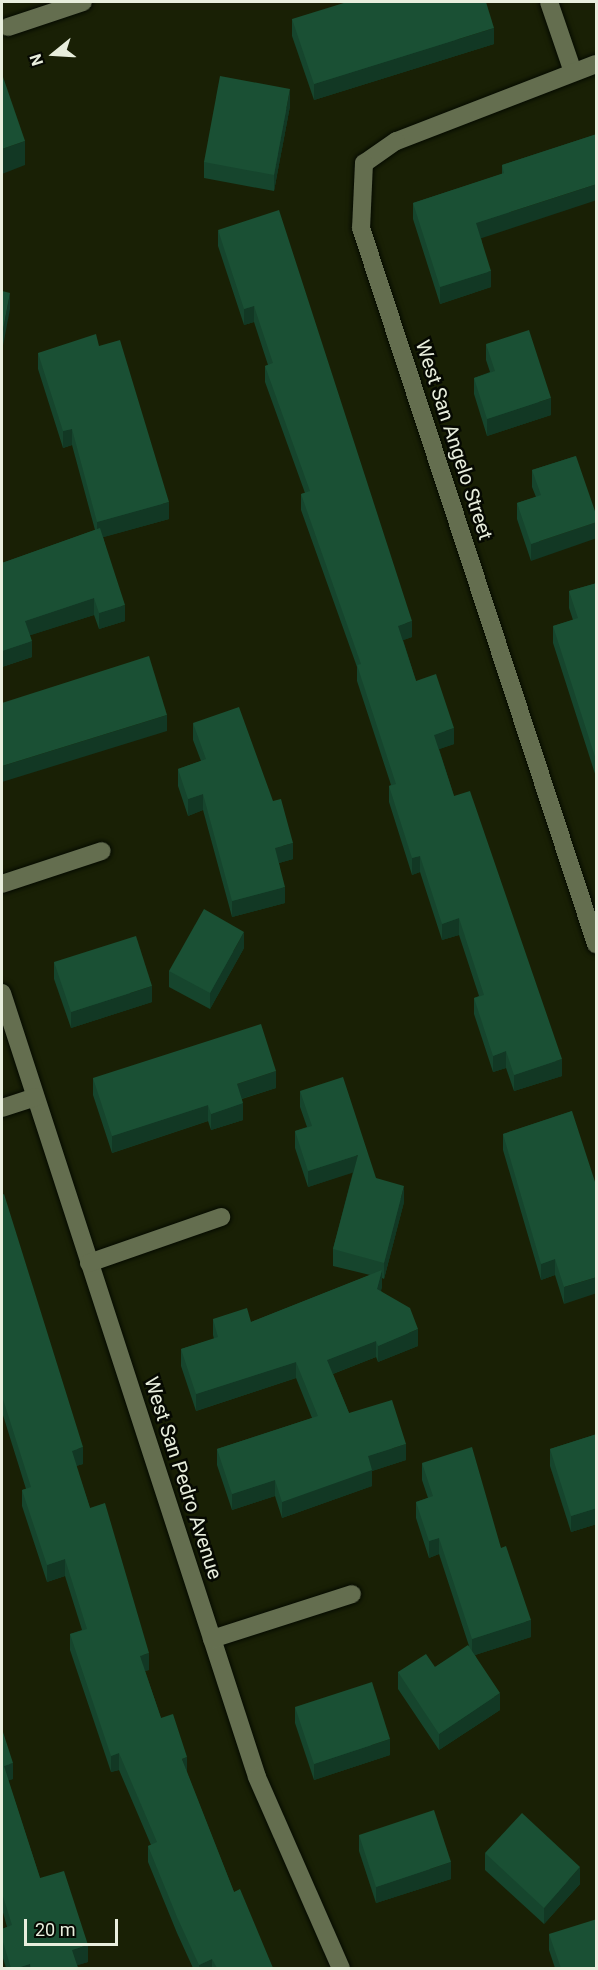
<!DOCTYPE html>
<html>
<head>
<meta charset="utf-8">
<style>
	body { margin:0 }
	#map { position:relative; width:598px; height:1970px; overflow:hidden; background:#192005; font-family:Roboto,sans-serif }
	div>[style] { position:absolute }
	.roads { filter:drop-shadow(0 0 2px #050a00) drop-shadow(0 0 2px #050a00) }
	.minor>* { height:18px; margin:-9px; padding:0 9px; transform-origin:9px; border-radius:9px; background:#646e4f }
	.wall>* { inset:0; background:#16452d }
	.shaded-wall>* { inset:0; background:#123824 }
	.building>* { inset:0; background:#1a5034 }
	span { translate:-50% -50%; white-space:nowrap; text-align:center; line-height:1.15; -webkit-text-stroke:5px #060902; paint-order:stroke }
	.street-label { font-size:20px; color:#e8eedd }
	.frame { position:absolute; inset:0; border:3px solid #e8eedd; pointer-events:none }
	.north { position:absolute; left:24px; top:24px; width:60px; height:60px; -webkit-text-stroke:4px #060902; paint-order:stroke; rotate:252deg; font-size:16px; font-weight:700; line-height:24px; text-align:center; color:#e8eedd }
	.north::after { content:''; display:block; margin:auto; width:21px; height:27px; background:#e8eedd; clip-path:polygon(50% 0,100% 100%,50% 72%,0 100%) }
	.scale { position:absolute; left:24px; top:1919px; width:94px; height:27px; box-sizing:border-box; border:3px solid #e8eedd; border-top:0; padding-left:8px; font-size:18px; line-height:21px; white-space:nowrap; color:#e8eedd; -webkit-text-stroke:4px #060902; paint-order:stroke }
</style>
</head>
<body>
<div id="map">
	<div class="roads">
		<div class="minor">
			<i style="left:549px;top:2px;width:74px;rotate:71.1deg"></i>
			<i style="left:8px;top:27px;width:79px;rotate:-18.4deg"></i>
			<i style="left:596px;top:64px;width:214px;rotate:158.9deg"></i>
			<i style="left:396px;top:141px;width:39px;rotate:145deg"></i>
			<i style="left:364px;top:163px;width:65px;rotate:92.6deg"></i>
			<i style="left:361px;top:228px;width:754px;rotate:71.83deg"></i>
			<i style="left:2px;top:884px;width:105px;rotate:-18.3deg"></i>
			<i style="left:2px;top:993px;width:824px;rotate:71.98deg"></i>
			<i style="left:257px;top:1777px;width:209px;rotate:66.3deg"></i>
			<i style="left:2px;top:1108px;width:35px;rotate:-18deg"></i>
			<i style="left:89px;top:1263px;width:140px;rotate:-19.2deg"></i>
			<i style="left:212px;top:1639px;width:147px;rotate:-17.8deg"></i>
		</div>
	</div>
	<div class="wall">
		<i style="clip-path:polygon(292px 19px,494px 44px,314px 100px,292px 36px)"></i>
		<i style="clip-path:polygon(290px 106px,274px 191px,204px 178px,204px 162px)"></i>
		<i style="clip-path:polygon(597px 134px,481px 238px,491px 287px,440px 304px,413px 219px,413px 203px,502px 174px,502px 165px)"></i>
		<i style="clip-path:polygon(218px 230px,412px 637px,403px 640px,416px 681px,454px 744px,439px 749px,454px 796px,562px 1076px,514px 1091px,506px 1068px,493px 1072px,474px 1014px,474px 998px,479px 996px,459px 935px,442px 940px,420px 872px,412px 875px,389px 802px,389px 786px,391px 785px,357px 681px,357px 667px,301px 510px,301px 494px,305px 493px,265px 382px,265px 366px,268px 365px,254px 322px,244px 325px,218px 246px)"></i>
		<i style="clip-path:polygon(486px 344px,551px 415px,487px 436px,474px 394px,474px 378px,490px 372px,486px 360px)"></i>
		<i style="clip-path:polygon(99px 346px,169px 519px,103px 537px,125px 621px,99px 629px,94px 615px,30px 635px,32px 657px,2px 667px,2px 563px,95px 530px,72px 445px,63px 448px,38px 369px,38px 353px)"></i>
		<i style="clip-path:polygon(576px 456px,531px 561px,517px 519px,517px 503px,536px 497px,532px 487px,532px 470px)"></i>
		<i style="clip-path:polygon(597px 583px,597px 780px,553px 643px,553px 626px,573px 620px,569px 608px,569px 591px)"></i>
		<i style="clip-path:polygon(193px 723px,293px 859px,279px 863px,285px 903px,232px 917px,203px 810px,188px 816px,178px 786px,178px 769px,201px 761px,193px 740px)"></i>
		<i style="clip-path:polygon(244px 948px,210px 1009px,169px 987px,169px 971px)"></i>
		<i style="clip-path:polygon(54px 962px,152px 1002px,71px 1028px,54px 979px)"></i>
		<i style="clip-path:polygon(93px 1078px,276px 1088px,242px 1099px,243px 1120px,211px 1130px,208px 1121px,112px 1153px,93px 1095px)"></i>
		<i style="clip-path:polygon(300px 1091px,376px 1178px,404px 1202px,384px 1279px,382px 1278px,382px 1286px,381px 1291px,418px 1346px,378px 1362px,376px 1357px,333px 1374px,349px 1413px,406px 1460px,372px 1471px,372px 1486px,282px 1518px,275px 1496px,232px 1510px,217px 1465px,217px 1449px,312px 1418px,296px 1378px,196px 1411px,181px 1366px,181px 1349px,214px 1339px,213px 1335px,213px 1319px,251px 1322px,370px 1275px,333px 1266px,333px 1249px,353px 1172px,308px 1187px,295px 1148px,295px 1131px,307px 1127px,300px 1107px)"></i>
		<i style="clip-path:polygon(572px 1111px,564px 1304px,555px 1275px,541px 1280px,503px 1150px,503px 1134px)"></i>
		<i style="clip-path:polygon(2px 1195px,83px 1464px,76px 1466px,90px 1508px,149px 1670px,145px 1671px,161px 1718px,187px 1773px,234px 1892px,273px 1968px,193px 1968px,177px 1933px,148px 1862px,148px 1846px,151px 1845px,119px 1770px,111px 1772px,70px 1650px,70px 1634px,82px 1630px,65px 1576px,47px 1582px,22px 1506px,22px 1490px,26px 1489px,2px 1412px)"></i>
		<i style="clip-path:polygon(597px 1434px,597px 1524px,571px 1532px,550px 1466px,550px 1449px)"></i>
		<i style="clip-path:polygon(422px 1463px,501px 1548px,531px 1637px,475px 1655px,500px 1710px,439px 1750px,398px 1689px,398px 1672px,435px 1667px,469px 1646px,439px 1554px,429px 1558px,416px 1518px,416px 1502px,428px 1498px,422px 1480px)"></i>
		<i style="clip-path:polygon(295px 1707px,390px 1755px,314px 1780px,295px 1723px)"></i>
		<i style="clip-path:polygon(2px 1729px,13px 1779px,8px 1780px,40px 1878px,88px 1962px,77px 1965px,78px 1968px,6px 1968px,2px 1955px,2px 1929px,7px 1927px,2px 1909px)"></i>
		<i style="clip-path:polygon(359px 1835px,451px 1879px,376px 1903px,359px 1851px)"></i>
		<i style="clip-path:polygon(485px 1853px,580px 1884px,544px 1924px,485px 1870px)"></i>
		<i style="clip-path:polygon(549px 1934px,597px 1968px,555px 1968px,549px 1950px)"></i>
	</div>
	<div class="shaded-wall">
		<i style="clip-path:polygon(494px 28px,494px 44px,314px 100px,314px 84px)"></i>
		<i style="clip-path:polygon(290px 89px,290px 106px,274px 191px,274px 175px)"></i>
		<i style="clip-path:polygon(25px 141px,25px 165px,2px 174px,2px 149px)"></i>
		<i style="clip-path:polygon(597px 184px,597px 200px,476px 240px,476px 223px)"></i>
		<i style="clip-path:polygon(491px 271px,491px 287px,440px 304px,440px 287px)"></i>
		<i style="clip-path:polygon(10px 293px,10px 309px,2px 351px,2px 335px)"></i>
		<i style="clip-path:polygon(254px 306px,254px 322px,244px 325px,244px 309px)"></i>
		<i style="clip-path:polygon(551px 398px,551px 415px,487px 436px,487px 419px)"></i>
		<i style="clip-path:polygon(72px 429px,72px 445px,63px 448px,63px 431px)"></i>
		<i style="clip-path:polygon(169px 502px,169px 519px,97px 539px,97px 522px)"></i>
		<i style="clip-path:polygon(597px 522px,597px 538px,531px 561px,531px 544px)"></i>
		<i style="clip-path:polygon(94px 598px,94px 615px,25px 637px,25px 621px)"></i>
		<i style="clip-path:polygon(125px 605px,125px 621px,99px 629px,99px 613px)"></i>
		<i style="clip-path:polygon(412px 621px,412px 637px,398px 642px,398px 626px)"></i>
		<i style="clip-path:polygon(32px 641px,32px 657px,2px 667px,2px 651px)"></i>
		<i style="clip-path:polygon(167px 715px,167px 731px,2px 782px,2px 766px)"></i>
		<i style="clip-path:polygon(454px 728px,454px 744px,434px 751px,434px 735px)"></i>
		<i style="clip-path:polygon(203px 794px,203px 810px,188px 816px,188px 799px)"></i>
		<i style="clip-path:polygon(293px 843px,293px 859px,275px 864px,275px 848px)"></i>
		<i style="clip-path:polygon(420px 856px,420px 872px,412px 875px,412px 858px)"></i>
		<i style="clip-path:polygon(285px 887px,285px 903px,232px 917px,232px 901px)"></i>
		<i style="clip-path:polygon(459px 918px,459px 935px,442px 940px,442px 924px)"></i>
		<i style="clip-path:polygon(244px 932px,244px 948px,210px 1009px,210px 993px)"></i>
		<i style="clip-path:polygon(152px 986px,152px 1002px,71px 1028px,71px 1012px)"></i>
		<i style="clip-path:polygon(506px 1051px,506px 1068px,493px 1072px,493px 1056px)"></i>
		<i style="clip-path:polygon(562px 1059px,562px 1076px,514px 1091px,514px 1075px)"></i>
		<i style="clip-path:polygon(276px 1071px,276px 1088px,237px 1100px,237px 1084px)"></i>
		<i style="clip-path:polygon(243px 1103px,243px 1120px,211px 1130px,211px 1114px)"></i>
		<i style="clip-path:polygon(208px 1105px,208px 1121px,112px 1153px,112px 1136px)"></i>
		<i style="clip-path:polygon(358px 1155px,358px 1171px,308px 1187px,308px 1171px)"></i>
		<i style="clip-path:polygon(404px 1186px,404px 1202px,384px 1279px,384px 1263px)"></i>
		<i style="clip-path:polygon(555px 1259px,555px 1275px,541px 1280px,541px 1264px)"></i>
		<i style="clip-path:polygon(382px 1270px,382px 1286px,377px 1305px,377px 1289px)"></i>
		<i style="clip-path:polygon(597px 1277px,597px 1293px,564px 1304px,564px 1287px)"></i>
		<i style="clip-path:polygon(418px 1329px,418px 1346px,378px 1362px,378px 1346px)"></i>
		<i style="clip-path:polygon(376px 1341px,376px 1357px,327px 1376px,327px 1360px)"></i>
		<i style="clip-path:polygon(296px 1362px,296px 1378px,196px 1411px,196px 1394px)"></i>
		<i style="clip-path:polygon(406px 1444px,406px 1460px,372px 1471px,372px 1486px,282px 1518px,282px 1502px,368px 1456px)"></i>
		<i style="clip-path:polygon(83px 1447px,83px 1464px,72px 1467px,72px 1451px)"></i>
		<i style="clip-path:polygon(275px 1480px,275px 1496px,232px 1510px,232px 1494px)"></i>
		<i style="clip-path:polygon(597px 1508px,597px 1524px,571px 1532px,571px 1516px)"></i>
		<i style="clip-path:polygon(439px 1538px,439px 1554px,429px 1558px,429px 1541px)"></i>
		<i style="clip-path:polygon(65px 1559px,65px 1576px,47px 1582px,47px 1565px)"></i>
		<i style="clip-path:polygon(531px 1620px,531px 1637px,472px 1656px,472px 1639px)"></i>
		<i style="clip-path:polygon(149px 1653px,149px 1670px,140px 1672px,140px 1656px)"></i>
		<i style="clip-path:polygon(500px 1693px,500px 1710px,439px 1750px,439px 1734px)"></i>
		<i style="clip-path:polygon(390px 1739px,390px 1755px,314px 1780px,314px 1764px)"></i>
		<i style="clip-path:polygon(119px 1753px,119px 1770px,111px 1772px,111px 1756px)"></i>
		<i style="clip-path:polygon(187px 1757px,187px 1773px,182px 1759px)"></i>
		<i style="clip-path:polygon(13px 1763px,13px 1779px,4px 1782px,4px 1766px)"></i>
		<i style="clip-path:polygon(451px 1862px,451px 1879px,376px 1903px,376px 1887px)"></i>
		<i style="clip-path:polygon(580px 1867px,580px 1884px,544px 1924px,544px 1908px)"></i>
		<i style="clip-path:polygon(88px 1945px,88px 1962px,72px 1967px,72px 1950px)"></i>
		<i style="clip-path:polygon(212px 1959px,212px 1968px,199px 1968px,199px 1965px)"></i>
		<i style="clip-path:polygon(30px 1964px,30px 1968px,17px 1968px)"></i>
	</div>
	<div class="building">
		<i style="clip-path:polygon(347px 2px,486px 2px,494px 28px,314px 84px,292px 19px)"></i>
		<i style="clip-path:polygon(2px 74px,25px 141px,2px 149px)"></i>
		<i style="clip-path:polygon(220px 76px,290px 89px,274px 175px,204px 162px)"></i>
		<i style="clip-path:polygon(597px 134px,597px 184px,476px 223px,491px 271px,440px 287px,413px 203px,504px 173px,502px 165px)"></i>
		<i style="clip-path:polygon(279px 210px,412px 621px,398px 626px,416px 681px,436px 674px,454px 728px,434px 735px,454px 796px,470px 791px,562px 1059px,514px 1075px,506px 1051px,493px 1056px,474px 998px,484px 995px,459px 918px,442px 924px,420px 856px,412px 858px,389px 786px,396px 784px,357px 665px,361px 664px,301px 494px,310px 491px,265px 366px,273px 363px,254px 306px,244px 309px,218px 230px)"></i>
		<i style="clip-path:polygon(2px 291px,10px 293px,2px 335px)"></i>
		<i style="clip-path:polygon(529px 330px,551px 398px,487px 419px,474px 378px,495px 371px,486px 344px)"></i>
		<i style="clip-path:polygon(96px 334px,99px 346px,120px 340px,169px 502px,97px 522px,72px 429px,63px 431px,38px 353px)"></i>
		<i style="clip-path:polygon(576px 456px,597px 517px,597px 522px,531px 544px,517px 503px,541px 495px,532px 470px)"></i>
		<i style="clip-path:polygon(100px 528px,125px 605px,99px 613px,94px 598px,25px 621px,32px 641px,2px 651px,2px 563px)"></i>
		<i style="clip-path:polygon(597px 583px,597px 763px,553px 626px,578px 618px,569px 591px)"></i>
		<i style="clip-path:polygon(149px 656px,167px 715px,2px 766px,2px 703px)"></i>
		<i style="clip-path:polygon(239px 707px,273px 801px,281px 799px,293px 843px,275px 848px,285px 887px,232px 901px,203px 794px,188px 799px,178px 769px,206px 759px,193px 723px)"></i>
		<i style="clip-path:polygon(204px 909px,244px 932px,210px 993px,169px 971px)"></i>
		<i style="clip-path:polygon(136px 936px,152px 986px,71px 1012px,54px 962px)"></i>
		<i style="clip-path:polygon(261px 1024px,276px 1071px,237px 1084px,243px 1103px,211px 1114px,208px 1105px,112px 1136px,93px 1078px)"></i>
		<i style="clip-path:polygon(343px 1077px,376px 1178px,404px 1186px,384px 1263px,333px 1249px,358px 1155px,308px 1171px,295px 1131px,312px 1126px,300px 1091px)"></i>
		<i style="clip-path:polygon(572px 1111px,597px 1188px,597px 1229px,595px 1230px,597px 1234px,597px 1277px,564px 1287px,555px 1259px,541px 1264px,503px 1134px)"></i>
		<i style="clip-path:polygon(4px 1194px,83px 1447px,72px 1451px,90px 1508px,105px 1503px,149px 1653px,140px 1656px,161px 1718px,173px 1714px,187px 1757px,182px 1759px,234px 1892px,240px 1889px,273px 1968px,217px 1968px,212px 1959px,199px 1965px,177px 1917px,148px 1846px,157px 1842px,119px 1753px,111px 1756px,70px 1634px,87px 1629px,65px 1559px,47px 1565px,22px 1490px,31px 1487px,2px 1396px,2px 1195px)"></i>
		<i style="clip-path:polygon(382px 1270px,377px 1289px,410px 1308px,418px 1329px,378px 1346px,376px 1341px,327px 1360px,349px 1413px,392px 1400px,406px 1444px,368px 1456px,372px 1470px,282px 1502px,275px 1480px,232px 1494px,217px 1449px,318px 1416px,296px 1362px,196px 1394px,181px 1349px,218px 1337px,213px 1319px,247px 1308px,251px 1322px)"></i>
		<i style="clip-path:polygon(597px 1434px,597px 1508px,571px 1516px,550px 1449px)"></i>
		<i style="clip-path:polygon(472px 1447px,501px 1548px,506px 1546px,531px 1620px,472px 1639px,439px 1538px,429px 1541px,416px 1502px,433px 1496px,422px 1463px)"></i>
		<i style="clip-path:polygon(468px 1645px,500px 1693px,439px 1734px,398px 1672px,426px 1654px,435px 1667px)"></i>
		<i style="clip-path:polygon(372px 1682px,390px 1739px,314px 1764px,295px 1707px)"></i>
		<i style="clip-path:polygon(2px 1729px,13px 1763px,4px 1766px,40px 1878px,64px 1871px,88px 1945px,72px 1950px,78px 1968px,31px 1968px,30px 1964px,17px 1968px,11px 1968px,2px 1939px,2px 1929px,12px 1925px,2px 1893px)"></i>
		<i style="clip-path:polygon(434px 1810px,451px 1862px,376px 1887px,359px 1835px)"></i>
		<i style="clip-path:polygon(522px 1813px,580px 1867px,544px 1908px,485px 1853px)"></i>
		<i style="clip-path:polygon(597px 1919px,597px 1968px,561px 1968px,549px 1934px)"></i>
	</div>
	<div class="street-label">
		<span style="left:454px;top:440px;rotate:72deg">West San Angelo Street</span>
		<span style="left:183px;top:1478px;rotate:72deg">West San Pedro Avenue</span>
	</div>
	<div class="frame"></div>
	<div class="north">N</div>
	<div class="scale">20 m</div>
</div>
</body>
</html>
